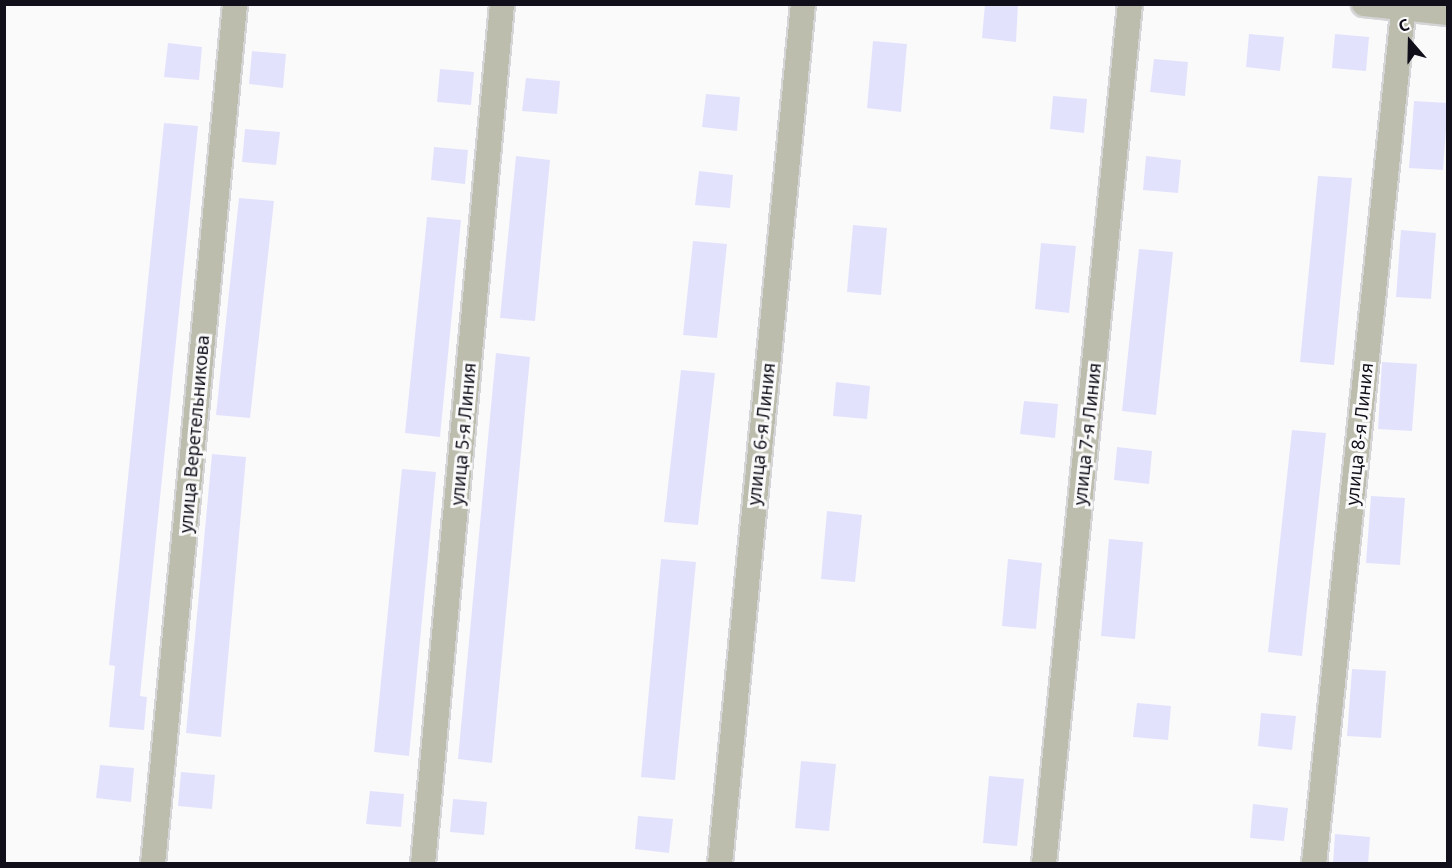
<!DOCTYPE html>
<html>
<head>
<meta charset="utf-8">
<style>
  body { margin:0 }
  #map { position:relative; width:1452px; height:868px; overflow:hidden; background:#fafafa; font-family:"Noto Sans",sans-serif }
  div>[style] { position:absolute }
  .building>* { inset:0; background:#e3e2fd }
  .roads { filter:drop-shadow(2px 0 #d5d4d6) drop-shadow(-2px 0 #d5d4d6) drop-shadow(0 2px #d5d4d6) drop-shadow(0 -2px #d5d4d6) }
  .minor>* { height:24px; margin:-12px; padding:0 12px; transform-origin:12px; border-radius:12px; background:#bdbdae }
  span { translate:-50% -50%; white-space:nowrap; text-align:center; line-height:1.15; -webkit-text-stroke:6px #fafafa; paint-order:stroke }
  .street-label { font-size:18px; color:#100f1a }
  .frame { position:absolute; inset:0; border:6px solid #100f1a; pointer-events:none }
  .north { position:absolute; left:1380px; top:12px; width:60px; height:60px; -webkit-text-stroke:4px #fafafa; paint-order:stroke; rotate:340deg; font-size:16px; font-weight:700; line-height:24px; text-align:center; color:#100f1a }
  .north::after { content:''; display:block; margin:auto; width:21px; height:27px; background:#100f1a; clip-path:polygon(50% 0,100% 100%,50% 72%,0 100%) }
</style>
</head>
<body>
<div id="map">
  <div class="building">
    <i style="clip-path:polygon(985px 4px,1018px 4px,1016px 42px,982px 38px)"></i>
    <i style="clip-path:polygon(1249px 34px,1284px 37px,1280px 71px,1246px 67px)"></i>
    <i style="clip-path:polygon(1335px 34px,1369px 37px,1366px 71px,1332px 68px)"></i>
    <i style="clip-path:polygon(873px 41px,907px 44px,901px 112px,867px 108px)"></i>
    <i style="clip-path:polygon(168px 43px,202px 47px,199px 80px,164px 77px)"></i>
    <i style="clip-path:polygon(252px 51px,286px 54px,283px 88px,249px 84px)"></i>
    <i style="clip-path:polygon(1154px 59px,1188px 62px,1185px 96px,1150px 92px)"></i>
    <i style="clip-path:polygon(440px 69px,474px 72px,471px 105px,437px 102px)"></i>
    <i style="clip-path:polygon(526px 78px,560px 81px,557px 114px,522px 111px)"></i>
    <i style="clip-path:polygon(706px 94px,740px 97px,737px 131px,702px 127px)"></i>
    <i style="clip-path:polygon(1053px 96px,1087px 99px,1084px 133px,1050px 129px)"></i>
    <i style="clip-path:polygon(1414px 101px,1448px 103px,1443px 170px,1409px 168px)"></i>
    <i style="clip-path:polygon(164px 123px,198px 126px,146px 635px,140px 696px,147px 697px,144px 730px,109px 727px,115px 666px,109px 665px)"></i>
    <i style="clip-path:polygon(245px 129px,280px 132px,276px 165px,242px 162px)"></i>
    <i style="clip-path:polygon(434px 147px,468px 150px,465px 184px,431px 180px)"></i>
    <i style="clip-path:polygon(516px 156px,550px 160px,535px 321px,500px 318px)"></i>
    <i style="clip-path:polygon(1146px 156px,1181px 160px,1178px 193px,1143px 190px)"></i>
    <i style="clip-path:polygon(699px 171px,733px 175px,730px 208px,695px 205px)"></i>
    <i style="clip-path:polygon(1318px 176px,1352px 178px,1334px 365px,1300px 362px)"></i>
    <i style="clip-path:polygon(239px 198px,274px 201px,250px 418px,216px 415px)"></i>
    <i style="clip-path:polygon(427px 217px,461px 220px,440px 437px,405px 433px)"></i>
    <i style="clip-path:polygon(853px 225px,887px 228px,881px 295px,847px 292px)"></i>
    <i style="clip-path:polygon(1401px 230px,1436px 233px,1431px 299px,1396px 297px)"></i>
    <i style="clip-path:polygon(693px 241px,727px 244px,717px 338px,683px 335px)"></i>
    <i style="clip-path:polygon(1041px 243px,1076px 246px,1069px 313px,1035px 309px)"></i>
    <i style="clip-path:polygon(1139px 249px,1173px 252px,1156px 415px,1122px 411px)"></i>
    <i style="clip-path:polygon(496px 353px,530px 357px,492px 763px,458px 759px)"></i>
    <i style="clip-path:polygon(1382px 362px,1417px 364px,1412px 431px,1378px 429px)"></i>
    <i style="clip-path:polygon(681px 370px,715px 373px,698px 525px,664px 522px)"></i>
    <i style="clip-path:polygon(836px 382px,870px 386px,867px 419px,833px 416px)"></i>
    <i style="clip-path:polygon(1024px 401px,1058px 404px,1055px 438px,1020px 434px)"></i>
    <i style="clip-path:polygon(1292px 430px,1326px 433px,1302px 656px,1268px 652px)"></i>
    <i style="clip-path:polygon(1117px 447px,1152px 451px,1149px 484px,1114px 480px)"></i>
    <i style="clip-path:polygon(212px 454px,246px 457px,221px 737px,186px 733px)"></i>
    <i style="clip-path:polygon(402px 469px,436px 472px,409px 756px,374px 752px)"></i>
    <i style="clip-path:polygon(1371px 496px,1405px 498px,1400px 565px,1366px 563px)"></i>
    <i style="clip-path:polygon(827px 511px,862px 515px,855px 582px,821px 579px)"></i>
    <i style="clip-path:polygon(1109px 539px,1143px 542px,1135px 639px,1101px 636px)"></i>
    <i style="clip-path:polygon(661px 559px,696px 562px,675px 780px,641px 777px)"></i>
    <i style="clip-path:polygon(1008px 559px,1042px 563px,1036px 629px,1002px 626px)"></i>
    <i style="clip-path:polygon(1352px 669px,1386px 671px,1381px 738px,1347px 736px)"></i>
    <i style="clip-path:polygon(1137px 703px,1171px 706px,1168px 740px,1133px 737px)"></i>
    <i style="clip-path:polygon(1261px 713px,1296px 716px,1292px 750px,1258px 746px)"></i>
    <i style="clip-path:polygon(801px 761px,836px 764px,829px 831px,795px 828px)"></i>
    <i style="clip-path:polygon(100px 765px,134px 768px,131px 802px,96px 798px)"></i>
    <i style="clip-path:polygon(181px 772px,215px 775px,212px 809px,178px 806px)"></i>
    <i style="clip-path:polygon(989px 776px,1024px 779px,1017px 846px,983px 843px)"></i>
    <i style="clip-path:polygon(370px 791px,404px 794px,401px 827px,366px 824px)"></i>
    <i style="clip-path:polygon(453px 799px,487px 802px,484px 835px,450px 832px)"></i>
    <i style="clip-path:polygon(1253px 804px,1288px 808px,1284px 841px,1250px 838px)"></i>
    <i style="clip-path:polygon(638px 816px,673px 819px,669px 853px,635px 849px)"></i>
    <i style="clip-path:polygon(1335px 834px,1370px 837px,1368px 864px,1333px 864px)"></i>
  </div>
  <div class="roads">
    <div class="minor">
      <i style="left:1364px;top:4px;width:84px;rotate:6.1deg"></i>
      <i style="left:153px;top:864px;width:864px;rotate:-84.55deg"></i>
      <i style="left:423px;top:864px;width:864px;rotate:-84.75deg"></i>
      <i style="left:720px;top:864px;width:864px;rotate:-84.49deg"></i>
      <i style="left:1044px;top:864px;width:864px;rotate:-84.29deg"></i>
      <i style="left:1314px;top:864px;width:865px;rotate:-84.03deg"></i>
    </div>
  </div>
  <div class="street-label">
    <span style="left:194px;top:434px;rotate:-85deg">улица Веретельникова</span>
    <span style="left:463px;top:434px;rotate:-85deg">улица 5-я Линия</span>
    <span style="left:761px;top:434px;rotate:-84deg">улица 6-я Линия</span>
    <span style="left:1087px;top:434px;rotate:-84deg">улица 7-я Линия</span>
    <span style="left:1359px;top:434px;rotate:-84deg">улица 8-я Линия</span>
  </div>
  <div class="frame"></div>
  <div class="north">С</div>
</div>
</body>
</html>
